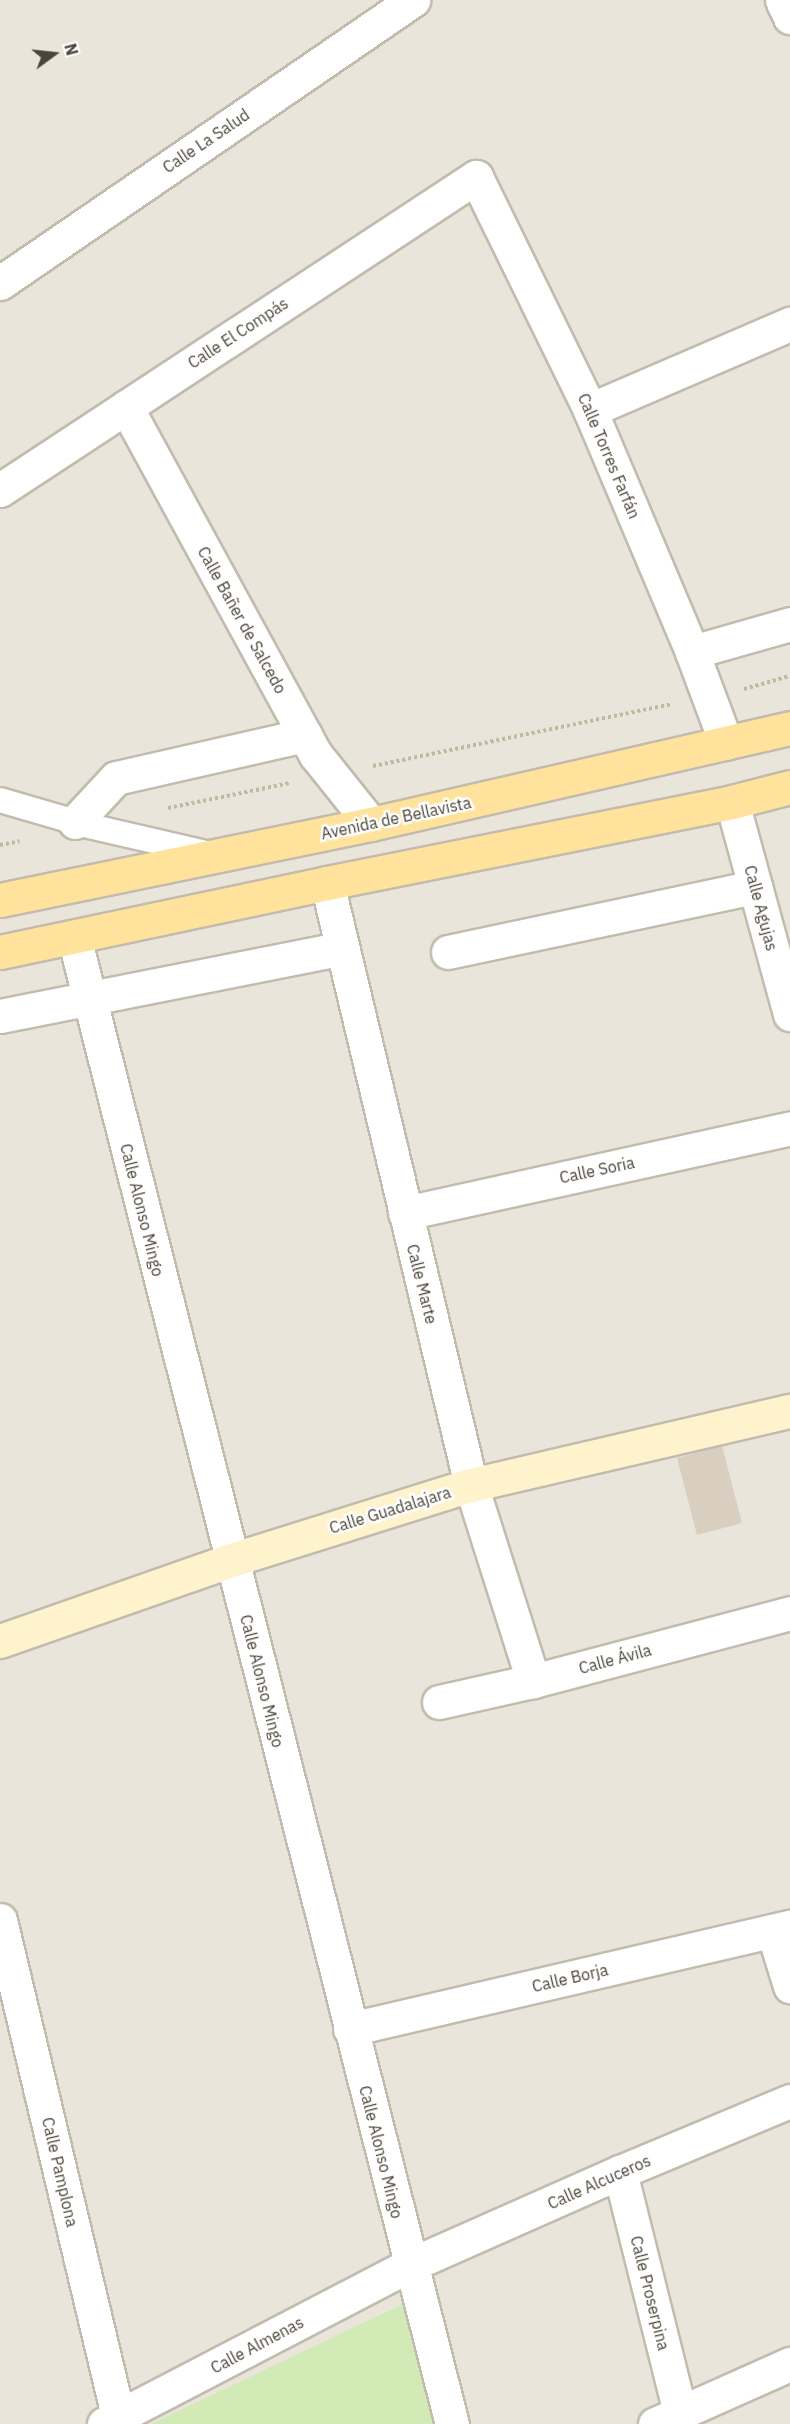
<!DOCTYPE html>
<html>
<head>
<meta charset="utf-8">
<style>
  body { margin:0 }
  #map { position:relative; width:790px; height:2424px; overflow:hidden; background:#f6f3ec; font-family:"IBM Plex Sans",sans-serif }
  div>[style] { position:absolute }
  .residential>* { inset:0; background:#eae5da }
  .green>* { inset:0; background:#d2eab5 }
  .building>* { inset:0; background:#d8cfc1 }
  .path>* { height:4px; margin-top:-2px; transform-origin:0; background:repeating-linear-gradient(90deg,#c4b79f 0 3px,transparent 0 6px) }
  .roads { filter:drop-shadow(2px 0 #c2bbae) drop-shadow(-2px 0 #c2bbae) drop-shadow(0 2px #c2bbae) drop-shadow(0 -2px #c2bbae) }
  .lane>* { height:24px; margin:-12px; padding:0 12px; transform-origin:12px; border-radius:12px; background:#fff }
  .street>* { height:33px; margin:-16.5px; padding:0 16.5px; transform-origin:16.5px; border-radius:16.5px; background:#fff }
  .secondary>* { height:33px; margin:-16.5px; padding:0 16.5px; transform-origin:16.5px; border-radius:16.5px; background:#fff3cd }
  .primary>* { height:33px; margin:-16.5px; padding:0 16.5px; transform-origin:16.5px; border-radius:16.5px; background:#ffe39c }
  span { translate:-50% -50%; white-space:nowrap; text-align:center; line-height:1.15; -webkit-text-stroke:5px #fff; paint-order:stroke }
  .street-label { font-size:16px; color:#4b4439 }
  .north { position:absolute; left:24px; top:24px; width:60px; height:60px; -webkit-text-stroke:4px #fff; paint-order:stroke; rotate:75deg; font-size:16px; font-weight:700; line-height:24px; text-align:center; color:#4b4439 }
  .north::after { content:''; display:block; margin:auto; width:21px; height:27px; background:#4b4439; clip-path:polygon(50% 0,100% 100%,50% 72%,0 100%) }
</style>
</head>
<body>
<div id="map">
  <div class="residential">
    <i style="clip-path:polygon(0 0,790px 0,790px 2424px,0 2424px)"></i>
  </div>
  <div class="green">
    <i style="clip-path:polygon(403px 2304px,441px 2424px,151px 2424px)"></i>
  </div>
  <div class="building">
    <i style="clip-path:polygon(722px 1446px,742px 1523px,697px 1535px,677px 1458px)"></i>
  </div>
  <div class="path">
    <i style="left:744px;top:689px;width:48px;rotate:-15.8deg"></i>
    <i style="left:373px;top:766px;width:305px;rotate:-11.7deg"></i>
    <i style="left:168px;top:808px;width:125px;rotate:-11.6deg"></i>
    <i style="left:0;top:845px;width:20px;rotate:-11deg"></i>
  </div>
  <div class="roads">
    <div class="lane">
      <i style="left:0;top:800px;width:93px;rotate:16.3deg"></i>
      <i style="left:89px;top:826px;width:124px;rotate:13deg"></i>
    </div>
    <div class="street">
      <i style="left:782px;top:0;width:19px;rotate:65deg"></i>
      <i style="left:0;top:283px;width:501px;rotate:-34.42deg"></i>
      <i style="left:126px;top:407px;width:396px;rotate:61.4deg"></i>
      <i style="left:316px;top:755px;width:88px;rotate:51.4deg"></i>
      <i style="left:590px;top:410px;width:218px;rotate:-23.3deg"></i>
      <i style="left:0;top:490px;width:570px;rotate:-33.33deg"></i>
      <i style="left:476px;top:177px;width:259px;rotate:63.9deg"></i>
      <i style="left:590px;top:410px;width:263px;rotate:67.1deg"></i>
      <i style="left:692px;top:652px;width:97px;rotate:69.5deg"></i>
      <i style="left:692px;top:652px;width:102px;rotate:-15.9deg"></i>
      <i style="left:732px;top:802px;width:220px;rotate:74.7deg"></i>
      <i style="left:75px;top:822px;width:60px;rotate:-47deg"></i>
      <i style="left:116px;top:778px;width:194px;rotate:-12.8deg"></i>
      <i style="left:327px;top:883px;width:619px;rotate:76.55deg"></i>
      <i style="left:471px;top:1485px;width:206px;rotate:72.4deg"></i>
      <i style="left:74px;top:937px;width:1534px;rotate:75.74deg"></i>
      <i style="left:448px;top:952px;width:314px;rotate:-12deg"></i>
      <i style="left:0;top:1016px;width:349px;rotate:-11.2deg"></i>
      <i style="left:405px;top:1213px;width:394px;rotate:-12.4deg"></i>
      <i style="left:439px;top:1702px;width:96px;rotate:-12.6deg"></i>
      <i style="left:533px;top:1681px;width:266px;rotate:-14.8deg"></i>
      <i style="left:0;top:1920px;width:518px;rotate:76.61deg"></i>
      <i style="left:773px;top:1931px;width:58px;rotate:72.8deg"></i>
      <i style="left:350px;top:2029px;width:452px;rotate:-13.1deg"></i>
      <i style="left:620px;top:2172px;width:248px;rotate:76deg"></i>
      <i style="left:104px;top:2424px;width:345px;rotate:-27.5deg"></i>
      <i style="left:410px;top:2265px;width:230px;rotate:-23.9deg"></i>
      <i style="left:620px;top:2172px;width:184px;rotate:-22.7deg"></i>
      <i style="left:655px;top:2424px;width:148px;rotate:-24deg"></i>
    </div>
    <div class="secondary">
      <i style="left:0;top:1641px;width:245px;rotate:-19.3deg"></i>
      <i style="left:231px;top:1560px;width:251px;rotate:-17.4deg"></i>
      <i style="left:471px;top:1485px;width:327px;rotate:-13.1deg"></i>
    </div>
    <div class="primary">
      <i style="left:0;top:900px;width:379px;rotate:-11.6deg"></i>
      <i style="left:371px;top:824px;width:430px;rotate:-12.9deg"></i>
      <i style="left:0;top:952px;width:334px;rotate:-11.9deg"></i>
      <i style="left:327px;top:883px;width:413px;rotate:-11.3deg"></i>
      <i style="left:732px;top:802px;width:60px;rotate:-14.5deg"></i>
    </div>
  </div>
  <div class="street-label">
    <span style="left:206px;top:141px;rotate:-34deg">Calle La Salud</span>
    <span style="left:238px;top:333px;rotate:-33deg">Calle El Compás</span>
    <span style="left:609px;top:456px;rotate:67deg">Calle Torres Farfán</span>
    <span style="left:242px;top:620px;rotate:61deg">Calle Bañer de Salcedo</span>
    <span style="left:396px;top:818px;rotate:-12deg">Avenida de Bellavista</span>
    <span style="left:761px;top:908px;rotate:75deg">Calle Agujas</span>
    <span style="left:597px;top:1170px;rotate:-12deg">Calle Soria</span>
    <span style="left:142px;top:1210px;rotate:76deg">Calle Alonso Mingo</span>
    <span style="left:422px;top:1284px;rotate:76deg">Calle Marte</span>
    <span style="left:390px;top:1510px;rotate:-17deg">Calle Guadalajara</span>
    <span style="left:615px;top:1659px;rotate:-15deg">Calle Ávila</span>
    <span style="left:262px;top:1681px;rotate:76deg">Calle Alonso Mingo</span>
    <span style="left:570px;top:1978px;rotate:-13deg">Calle Borja</span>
    <span style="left:381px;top:2152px;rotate:76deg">Calle Alonso Mingo</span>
    <span style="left:60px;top:2172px;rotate:77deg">Calle Pamplona</span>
    <span style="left:599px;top:2182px;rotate:-24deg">Calle Alcuceros</span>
    <span style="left:650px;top:2293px;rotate:76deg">Calle Proserpina</span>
    <span style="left:257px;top:2345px;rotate:-28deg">Calle Almenas</span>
  </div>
  <div class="north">N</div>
</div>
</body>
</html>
